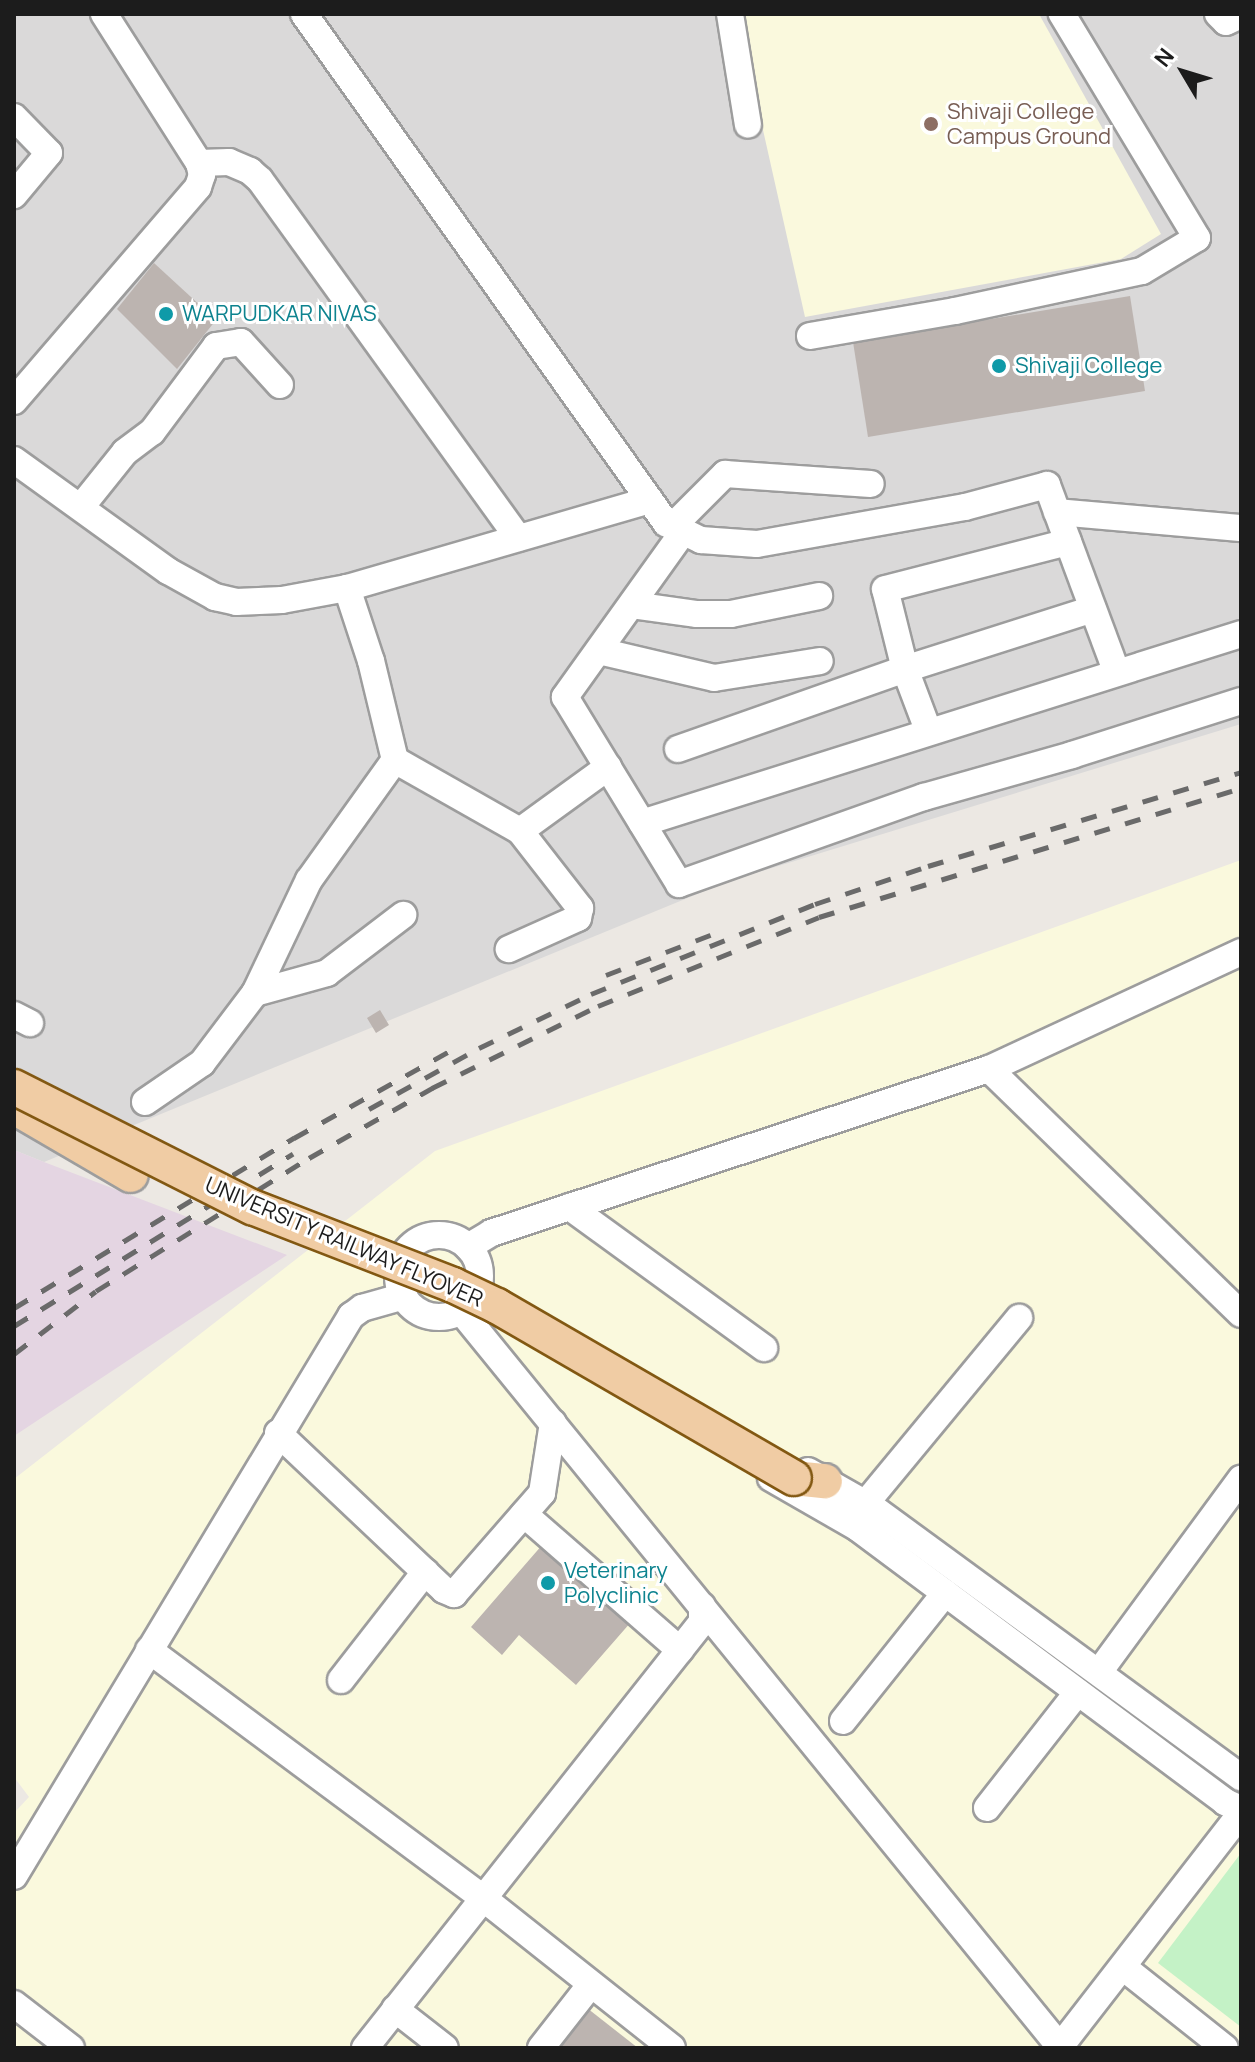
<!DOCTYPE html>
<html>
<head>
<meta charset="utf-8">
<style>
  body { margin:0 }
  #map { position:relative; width:1255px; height:2062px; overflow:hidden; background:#ece8e3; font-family:Manrope,sans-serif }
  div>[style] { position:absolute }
  .residential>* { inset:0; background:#dad9d9 }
  .industrial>* { inset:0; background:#e4d5e2 }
  .education>* { inset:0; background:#faf9dd }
  .park>* { inset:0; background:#c4f2c6 }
  .building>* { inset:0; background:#bcb4b0 }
  .roads { filter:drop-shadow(2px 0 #9d9d9d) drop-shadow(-2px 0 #9d9d9d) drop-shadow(0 2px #9d9d9d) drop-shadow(0 -2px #9d9d9d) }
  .minor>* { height:26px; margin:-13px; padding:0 13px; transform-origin:13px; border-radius:13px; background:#fff }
  .minor>.ring { margin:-13px; padding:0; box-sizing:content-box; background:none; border:26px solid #fff; border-radius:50% }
  .major>* { height:34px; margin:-17px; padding:0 17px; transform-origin:17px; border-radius:17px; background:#f0cca4 }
  .rail>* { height:5px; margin-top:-2.5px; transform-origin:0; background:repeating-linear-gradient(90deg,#6a6a6a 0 16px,transparent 0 32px) }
  .bridges { filter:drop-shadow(2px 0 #825812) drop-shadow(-2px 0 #825812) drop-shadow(0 2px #825812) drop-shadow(0 -2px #825812) }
  .major-bridge>* { height:34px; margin:-17px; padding:0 17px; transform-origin:17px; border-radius:17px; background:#f0cca4 }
  .dots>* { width:22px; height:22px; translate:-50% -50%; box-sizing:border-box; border:4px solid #fff; border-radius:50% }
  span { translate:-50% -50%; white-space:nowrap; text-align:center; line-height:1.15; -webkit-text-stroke:6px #fff; paint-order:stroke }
  .education-label { font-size:22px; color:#785e54 }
  .left { translate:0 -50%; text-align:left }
  .culture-label { font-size:22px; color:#0d838f }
  .street-label { font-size:22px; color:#1c1c1c }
  .frame { position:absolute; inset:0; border:16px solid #1c1c1c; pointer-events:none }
  .north { position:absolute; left:1143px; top:32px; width:80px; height:80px; -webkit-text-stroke:6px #fff; paint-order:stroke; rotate:308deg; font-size:22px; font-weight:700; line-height:32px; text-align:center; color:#1c1c1c }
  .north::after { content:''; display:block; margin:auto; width:28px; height:36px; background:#1c1c1c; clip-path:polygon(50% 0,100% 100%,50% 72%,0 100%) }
</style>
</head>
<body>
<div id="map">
  <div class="residential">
    <i style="clip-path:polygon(14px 14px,1241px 14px,1241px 724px,729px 881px,44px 1162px,14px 1150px)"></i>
  </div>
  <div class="industrial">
    <i style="clip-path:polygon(14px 1150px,44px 1162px,287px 1255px,14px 1436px)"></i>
  </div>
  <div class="education">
    <i style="clip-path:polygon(737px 14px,1039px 14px,1161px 234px,1121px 259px,805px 317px)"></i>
    <i style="clip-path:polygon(1241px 860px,1241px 2048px,14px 2048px,14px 1813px,29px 1797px,14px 1777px,14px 1479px,435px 1151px)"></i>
  </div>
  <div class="park">
    <i style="clip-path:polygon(1241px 1853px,1241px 2027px,1158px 1963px)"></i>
  </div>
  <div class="building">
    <i style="clip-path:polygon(154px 263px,216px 320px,177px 369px,117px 309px)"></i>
    <i style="clip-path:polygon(1130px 296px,1145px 391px,868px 437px,853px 342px)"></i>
    <i style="clip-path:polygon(380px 1010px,389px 1025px,376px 1033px,367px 1018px)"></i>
    <i style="clip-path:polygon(543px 1544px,631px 1622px,576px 1685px,519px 1635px,502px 1655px,471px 1627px)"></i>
    <i style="clip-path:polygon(587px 2008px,638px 2048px,556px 2048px)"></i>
  </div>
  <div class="roads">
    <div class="minor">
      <i style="left:304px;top:14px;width:625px;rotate:54.58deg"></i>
      <i style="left:666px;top:523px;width:39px;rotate:26deg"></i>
      <i style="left:701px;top:540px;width:56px;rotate:4.1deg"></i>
      <i style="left:757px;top:544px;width:211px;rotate:-10.1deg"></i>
      <i style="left:965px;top:507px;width:85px;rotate:-15deg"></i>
      <i style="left:1047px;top:485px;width:198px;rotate:69.6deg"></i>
      <i style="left:730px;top:14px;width:112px;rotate:80.8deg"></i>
      <i style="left:1218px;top:14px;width:11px;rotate:45deg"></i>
      <i style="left:1226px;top:22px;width:17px;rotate:-25deg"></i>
      <i style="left:14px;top:117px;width:50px;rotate:45.8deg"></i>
      <i style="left:49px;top:153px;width:55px;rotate:129.8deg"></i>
      <i style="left:199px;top:163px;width:30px;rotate:-2deg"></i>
      <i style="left:229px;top:162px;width:23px;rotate:23deg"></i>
      <i style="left:250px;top:171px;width:13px;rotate:42deg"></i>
      <i style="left:260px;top:180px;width:441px;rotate:54.2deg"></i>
      <i style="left:810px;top:336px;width:147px;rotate:-9.8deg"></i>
      <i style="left:955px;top:311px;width:191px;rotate:-12.1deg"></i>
      <i style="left:1142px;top:271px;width:64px;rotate:-31deg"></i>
      <i style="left:1197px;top:238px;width:262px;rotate:-121.1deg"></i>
      <i style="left:14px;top:401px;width:282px;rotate:-49.3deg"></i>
      <i style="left:198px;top:187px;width:13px;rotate:-72deg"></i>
      <i style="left:202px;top:175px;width:12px;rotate:-104deg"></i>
      <i style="left:199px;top:163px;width:177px;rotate:-122.5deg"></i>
      <i style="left:14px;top:460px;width:190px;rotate:35.8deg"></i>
      <i style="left:168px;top:571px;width:54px;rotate:29deg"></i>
      <i style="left:215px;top:597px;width:22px;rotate:13deg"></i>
      <i style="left:236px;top:602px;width:46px;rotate:-2.5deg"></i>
      <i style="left:282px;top:600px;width:66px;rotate:-10.5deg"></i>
      <i style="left:347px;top:588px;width:315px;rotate:-16.2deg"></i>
      <i style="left:81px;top:507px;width:70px;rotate:-51.3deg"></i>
      <i style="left:125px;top:452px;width:34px;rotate:-37deg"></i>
      <i style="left:152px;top:432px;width:107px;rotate:-53.3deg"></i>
      <i style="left:216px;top:346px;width:25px;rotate:-9deg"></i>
      <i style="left:241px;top:342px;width:58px;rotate:47.8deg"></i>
      <i style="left:1057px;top:512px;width:185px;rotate:5deg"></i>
      <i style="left:673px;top:526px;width:74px;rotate:-45deg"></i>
      <i style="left:725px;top:474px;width:146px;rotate:3.9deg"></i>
      <i style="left:683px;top:532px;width:203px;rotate:125.6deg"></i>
      <i style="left:565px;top:697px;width:219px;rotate:58.6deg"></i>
      <i style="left:679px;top:884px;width:260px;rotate:-19.6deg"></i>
      <i style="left:924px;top:797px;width:154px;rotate:-15.8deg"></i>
      <i style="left:1072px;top:755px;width:177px;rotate:-17.7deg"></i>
      <i style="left:632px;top:605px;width:66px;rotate:7.9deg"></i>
      <i style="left:697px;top:614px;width:34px"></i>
      <i style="left:731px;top:614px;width:90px;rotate:-11.6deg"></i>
      <i style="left:599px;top:651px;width:118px;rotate:13.2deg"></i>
      <i style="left:714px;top:678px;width:107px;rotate:-9.1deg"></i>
      <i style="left:928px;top:730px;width:65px;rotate:-110.7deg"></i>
      <i style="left:905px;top:669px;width:82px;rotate:-104deg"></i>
      <i style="left:885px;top:589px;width:189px;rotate:-14.4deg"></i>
      <i style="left:678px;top:749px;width:241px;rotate:-19.4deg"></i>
      <i style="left:905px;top:669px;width:197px;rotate:-17.7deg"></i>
      <i style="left:395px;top:760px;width:144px;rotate:29.6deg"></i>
      <i style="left:520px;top:831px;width:98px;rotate:52.1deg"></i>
      <i style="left:580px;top:908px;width:10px;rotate:101deg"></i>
      <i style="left:578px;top:918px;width:76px;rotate:155.8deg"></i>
      <i style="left:642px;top:823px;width:628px;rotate:-17.51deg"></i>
      <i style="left:520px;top:831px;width:109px;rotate:-36deg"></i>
      <i style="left:255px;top:993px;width:75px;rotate:-15.5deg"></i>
      <i style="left:327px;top:973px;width:96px;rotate:-37.3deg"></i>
      <i style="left:14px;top:1015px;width:18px;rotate:27deg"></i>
      <i style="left:989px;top:1069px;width:351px;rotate:44.2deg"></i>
      <i style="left:145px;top:1102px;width:69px;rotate:-34.4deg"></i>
      <i style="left:202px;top:1063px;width:88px;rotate:-52.9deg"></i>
      <i style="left:255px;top:993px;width:125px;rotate:-64.5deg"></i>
      <i style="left:309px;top:880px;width:148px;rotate:-54.4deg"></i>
      <i style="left:395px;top:760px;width:102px;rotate:-103.6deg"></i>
      <i style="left:371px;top:661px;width:77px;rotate:-108.2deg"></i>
      <i style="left:570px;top:1207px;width:240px;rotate:36deg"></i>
      <i class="ring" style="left:398px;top:1235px;width:56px;height:56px"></i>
      <i style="left:468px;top:1247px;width:27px;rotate:-31deg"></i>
      <i style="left:491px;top:1233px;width:524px;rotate:-18.23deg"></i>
      <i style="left:989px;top:1069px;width:278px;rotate:-24.9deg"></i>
      <i style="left:461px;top:1311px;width:950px;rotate:50.85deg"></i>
      <i style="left:278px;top:1433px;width:228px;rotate:43.4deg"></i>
      <i style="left:444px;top:1590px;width:11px;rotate:22deg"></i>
      <i style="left:454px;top:1594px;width:134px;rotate:-48.9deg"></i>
      <i style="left:542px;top:1493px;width:71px;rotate:-81.1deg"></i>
      <i style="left:808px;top:1471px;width:75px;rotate:29.6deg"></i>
      <i style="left:873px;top:1508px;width:456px;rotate:36.2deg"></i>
      <i style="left:771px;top:1478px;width:100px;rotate:29.9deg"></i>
      <i style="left:858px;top:1528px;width:458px;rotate:36.7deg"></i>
      <i style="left:1225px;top:1802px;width:17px;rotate:24deg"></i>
      <i style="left:524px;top:1514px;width:207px;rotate:41.1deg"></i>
      <i style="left:856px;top:1515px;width:256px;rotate:-50.4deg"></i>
      <i style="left:149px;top:1650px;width:416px;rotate:36.6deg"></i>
      <i style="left:483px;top:1898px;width:241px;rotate:38.4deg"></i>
      <i style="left:1099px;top:1672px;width:240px;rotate:-53.7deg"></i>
      <i style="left:341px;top:1680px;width:137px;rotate:-52.1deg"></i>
      <i style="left:843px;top:1721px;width:164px;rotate:-51.4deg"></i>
      <i style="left:987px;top:1808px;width:147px;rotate:-51.9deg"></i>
      <i style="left:14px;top:1876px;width:654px;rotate:-58.96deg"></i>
      <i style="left:351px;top:1316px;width:14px;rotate:-36deg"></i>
      <i style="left:362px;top:1308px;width:44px;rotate:-15.9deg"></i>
      <i style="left:1123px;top:1967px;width:130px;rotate:38.5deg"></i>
      <i style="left:14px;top:2004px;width:72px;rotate:37.7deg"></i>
      <i style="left:395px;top:2009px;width:63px;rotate:38deg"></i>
      <i style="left:365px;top:2048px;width:543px;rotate:-51.65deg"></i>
      <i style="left:702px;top:1622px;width:16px;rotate:-90deg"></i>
      <i style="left:541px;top:2048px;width:81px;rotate:-52deg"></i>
      <i style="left:1059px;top:2048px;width:297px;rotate:-52.2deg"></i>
    </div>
    <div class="major">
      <i style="left:14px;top:1107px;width:135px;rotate:30.2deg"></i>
      <i style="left:794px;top:1478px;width:31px;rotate:6deg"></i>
    </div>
  </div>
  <div class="rail">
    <i style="left:606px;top:975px;width:120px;rotate:-21deg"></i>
    <i style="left:369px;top:1109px;width:126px;rotate:-29deg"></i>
    <i style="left:479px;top:1048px;width:124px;rotate:-25.7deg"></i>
    <i style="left:591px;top:994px;width:241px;rotate:-21.9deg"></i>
    <i style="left:815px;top:904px;width:119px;rotate:-18.6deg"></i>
    <i style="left:928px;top:866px;width:327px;rotate:-16.7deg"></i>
    <i style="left:14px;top:1308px;width:328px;rotate:-31.3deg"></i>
    <i style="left:294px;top:1138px;width:176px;rotate:-29.2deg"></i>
    <i style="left:14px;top:1326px;width:328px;rotate:-31.7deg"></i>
    <i style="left:14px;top:1354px;width:103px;rotate:-37.5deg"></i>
    <i style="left:96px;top:1291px;width:251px;rotate:-32deg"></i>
    <i style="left:309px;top:1158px;width:142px;rotate:-29.6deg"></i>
    <i style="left:432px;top:1088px;width:185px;rotate:-26.3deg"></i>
    <i style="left:598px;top:1006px;width:238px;rotate:-21.9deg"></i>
    <i style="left:819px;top:917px;width:441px;rotate:-17deg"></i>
  </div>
  <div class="bridges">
    <div class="major-bridge">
      <i style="left:14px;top:1087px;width:267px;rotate:26.8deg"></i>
      <i style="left:252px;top:1207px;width:216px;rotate:21.2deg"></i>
      <i style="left:453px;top:1285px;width:49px;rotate:25.5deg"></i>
      <i style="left:497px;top:1306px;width:343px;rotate:30.1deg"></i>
    </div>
  </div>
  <div class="dots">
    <i style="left:931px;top:124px;background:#8d6e63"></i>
    <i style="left:166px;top:314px;background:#0f9aa8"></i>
    <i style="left:999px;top:366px;background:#0f9aa8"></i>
    <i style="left:548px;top:1583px;background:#0f9aa8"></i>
  </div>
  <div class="education-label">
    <span class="left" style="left:947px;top:124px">Shivaji College<br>Campus Ground</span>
  </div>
  <div class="culture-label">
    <span class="left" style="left:182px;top:314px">WARPUDKAR NIVAS</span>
    <span class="left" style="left:1015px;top:366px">Shivaji College</span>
    <span class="left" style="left:564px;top:1583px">Veterinary<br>Polyclinic</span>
  </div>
  <div class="street-label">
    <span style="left:344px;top:1242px;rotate:23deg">UNIVERSITY RAILWAY FLYOVER</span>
  </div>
  <div class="frame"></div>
  <div class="north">N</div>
</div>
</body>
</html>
